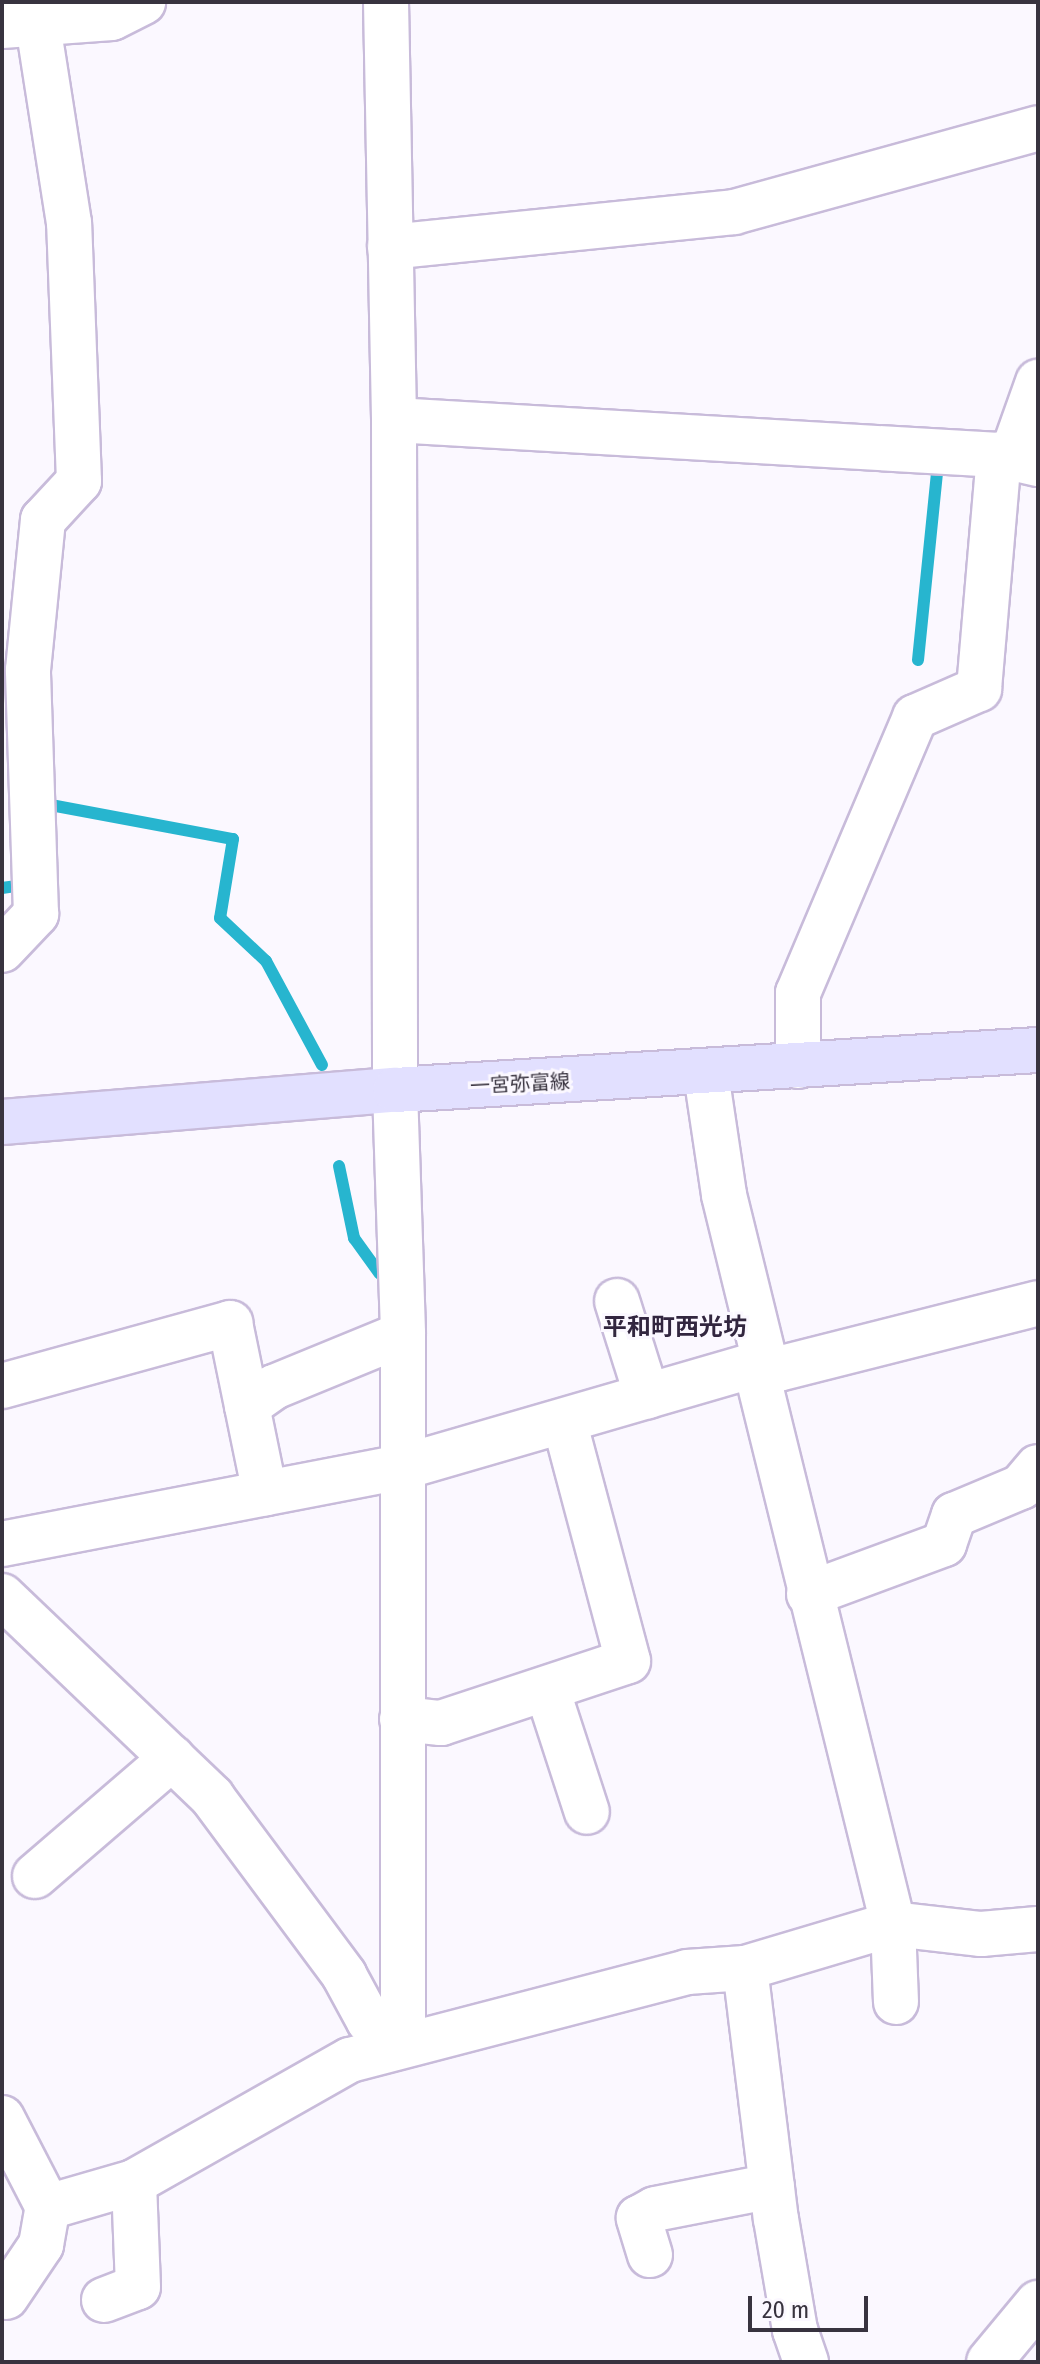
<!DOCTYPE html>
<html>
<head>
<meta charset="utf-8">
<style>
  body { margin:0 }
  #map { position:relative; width:1040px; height:2364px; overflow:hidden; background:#fbf8ff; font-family:"Fira Sans Condensed","Noto Sans JP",sans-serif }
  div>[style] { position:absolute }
  .stream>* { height:12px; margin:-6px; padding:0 6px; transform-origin:6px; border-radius:6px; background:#27b5cf }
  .roads { filter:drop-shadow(2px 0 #c8bbda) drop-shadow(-2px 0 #c8bbda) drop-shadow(0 2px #c8bbda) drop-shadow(0 -2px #c8bbda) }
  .minor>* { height:44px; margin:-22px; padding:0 22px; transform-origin:22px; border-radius:22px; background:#fff }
  .major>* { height:44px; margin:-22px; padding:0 22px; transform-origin:22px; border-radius:22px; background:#e2e0ff }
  span { translate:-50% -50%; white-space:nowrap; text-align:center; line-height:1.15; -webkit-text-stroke:6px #fbf8ff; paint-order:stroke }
  .street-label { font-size:20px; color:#38333f }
  .quarter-label { font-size:24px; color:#32263f; font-weight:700 }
  .frame { position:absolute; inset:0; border:4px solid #38333f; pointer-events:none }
  .scale { position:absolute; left:748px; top:2296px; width:120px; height:36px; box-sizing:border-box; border:4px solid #38333f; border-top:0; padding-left:10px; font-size:24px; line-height:28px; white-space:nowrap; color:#38333f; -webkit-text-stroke:6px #fbf8ff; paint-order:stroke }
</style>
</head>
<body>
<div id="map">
  <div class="stream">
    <i style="left:918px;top:660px;width:188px;rotate:-84.2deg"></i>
    <i style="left:56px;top:806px;width:180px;rotate:10.6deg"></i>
    <i style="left:233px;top:839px;width:80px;rotate:99.3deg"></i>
    <i style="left:220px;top:918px;width:63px;rotate:43.1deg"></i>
    <i style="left:266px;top:961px;width:118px;rotate:61.7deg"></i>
    <i style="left:2px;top:888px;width:15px;rotate:-8deg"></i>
    <i style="left:339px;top:1166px;width:74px;rotate:78.2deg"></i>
    <i style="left:354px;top:1238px;width:44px;rotate:54.2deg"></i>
  </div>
  <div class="roads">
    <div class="minor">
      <i style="left:386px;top:2px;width:418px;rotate:88.9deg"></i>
      <i style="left:394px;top:420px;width:670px;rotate:89.91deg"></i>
      <i style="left:395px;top:1090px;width:244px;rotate:88.1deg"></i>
      <i style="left:403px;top:1334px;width:711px;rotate:90deg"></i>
      <i style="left:2px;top:26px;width:110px;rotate:-4.2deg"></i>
      <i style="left:112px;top:18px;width:35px;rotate:-27deg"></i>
      <i style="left:390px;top:247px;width:346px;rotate:-5.8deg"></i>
      <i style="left:734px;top:212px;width:315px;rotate:-15.4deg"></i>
      <i style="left:394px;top:420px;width:606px;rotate:3.31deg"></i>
      <i style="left:999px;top:455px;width:40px;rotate:13deg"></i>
      <i style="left:1011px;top:458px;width:81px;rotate:-70.4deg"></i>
      <i style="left:2px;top:950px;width:50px;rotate:-46.6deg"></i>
      <i style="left:36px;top:914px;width:244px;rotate:-91.9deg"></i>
      <i style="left:28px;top:670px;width:151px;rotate:-84.3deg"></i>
      <i style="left:43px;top:520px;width:53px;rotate:-47.3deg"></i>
      <i style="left:79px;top:481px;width:258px;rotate:-92.2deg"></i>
      <i style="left:69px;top:223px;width:201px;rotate:-98.9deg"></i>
      <i style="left:798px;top:1066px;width:73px;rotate:-90deg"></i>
      <i style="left:798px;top:993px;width:300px;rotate:-67deg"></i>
      <i style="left:915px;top:717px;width:70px;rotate:-23.6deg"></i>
      <i style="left:979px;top:689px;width:235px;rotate:-85.1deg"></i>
      <i style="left:706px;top:1074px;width:122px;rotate:81.5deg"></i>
      <i style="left:724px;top:1195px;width:172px;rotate:76.2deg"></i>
      <i style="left:617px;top:1301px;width:100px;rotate:72.5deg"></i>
      <i style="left:755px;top:1365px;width:576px;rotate:76.13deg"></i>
      <i style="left:893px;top:1924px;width:78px;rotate:87.8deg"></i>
      <i style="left:2px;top:1386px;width:237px;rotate:-15.4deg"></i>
      <i style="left:230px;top:1323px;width:174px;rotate:78.4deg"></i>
      <i style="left:247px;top:1406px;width:33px;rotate:-35deg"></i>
      <i style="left:274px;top:1387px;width:139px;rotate:-22.3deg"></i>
      <i style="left:2px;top:1544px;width:408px;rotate:-10.9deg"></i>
      <i style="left:403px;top:1467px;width:377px;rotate:-16.2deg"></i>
      <i style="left:765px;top:1362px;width:15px;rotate:28deg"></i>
      <i style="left:778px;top:1369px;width:268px;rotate:-14.2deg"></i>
      <i style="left:809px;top:1594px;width:144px;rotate:-20.3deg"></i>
      <i style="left:944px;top:1544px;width:31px;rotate:-71deg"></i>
      <i style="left:954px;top:1515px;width:73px;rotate:-22.7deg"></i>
      <i style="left:1021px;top:1487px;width:26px;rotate:-50deg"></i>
      <i style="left:2px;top:1596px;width:291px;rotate:43.7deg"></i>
      <i style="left:212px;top:1797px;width:222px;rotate:53.4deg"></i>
      <i style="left:344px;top:1975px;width:52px;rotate:61.5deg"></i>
      <i style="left:369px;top:2021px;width:42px;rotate:35.2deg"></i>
      <i style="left:547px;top:1689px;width:129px;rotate:72deg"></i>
      <i style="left:402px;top:1719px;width:39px;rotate:6deg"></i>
      <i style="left:441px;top:1723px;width:197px;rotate:-18.3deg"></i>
      <i style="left:628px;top:1661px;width:248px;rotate:-104.9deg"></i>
      <i style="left:35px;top:1876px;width:181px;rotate:-40.7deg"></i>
      <i style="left:745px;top:1968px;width:253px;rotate:83deg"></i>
      <i style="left:776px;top:2219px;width:113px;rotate:80.3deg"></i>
      <i style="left:795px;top:2330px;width:34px;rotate:71deg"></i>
      <i style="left:2px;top:2118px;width:100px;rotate:62.7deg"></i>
      <i style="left:48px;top:2207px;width:90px;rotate:-16.2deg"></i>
      <i style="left:134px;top:2182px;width:248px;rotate:-29.5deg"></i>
      <i style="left:350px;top:2060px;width:348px;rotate:-14.6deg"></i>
      <i style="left:687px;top:1972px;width:58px;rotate:-3.9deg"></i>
      <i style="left:745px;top:1968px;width:154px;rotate:-16.6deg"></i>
      <i style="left:893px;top:1924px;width:89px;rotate:6.5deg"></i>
      <i style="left:981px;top:1934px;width:57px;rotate:-5deg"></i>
      <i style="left:650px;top:2255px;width:39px;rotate:-107deg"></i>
      <i style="left:639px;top:2218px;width:18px;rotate:-29deg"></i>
      <i style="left:655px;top:2209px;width:119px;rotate:-11.1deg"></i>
      <i style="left:6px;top:2297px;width:63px;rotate:-56.1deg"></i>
      <i style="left:41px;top:2245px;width:39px;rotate:-80deg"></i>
      <i style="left:104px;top:2300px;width:36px;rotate:-21deg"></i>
      <i style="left:138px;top:2287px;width:105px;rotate:-92.2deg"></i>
      <i style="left:989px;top:2362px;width:77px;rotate:-50.3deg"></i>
    </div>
    <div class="major">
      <i style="left:2px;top:1122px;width:394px;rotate:-4.7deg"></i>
      <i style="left:395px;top:1090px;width:644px;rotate:-3.56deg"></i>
    </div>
  </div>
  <div class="street-label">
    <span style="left:520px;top:1084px;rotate:-3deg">一宮弥富線</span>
  </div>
  <div class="quarter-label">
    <span style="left:675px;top:1328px">平和町西光坊</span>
  </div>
  <div class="frame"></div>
  <div class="scale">20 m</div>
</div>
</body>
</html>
